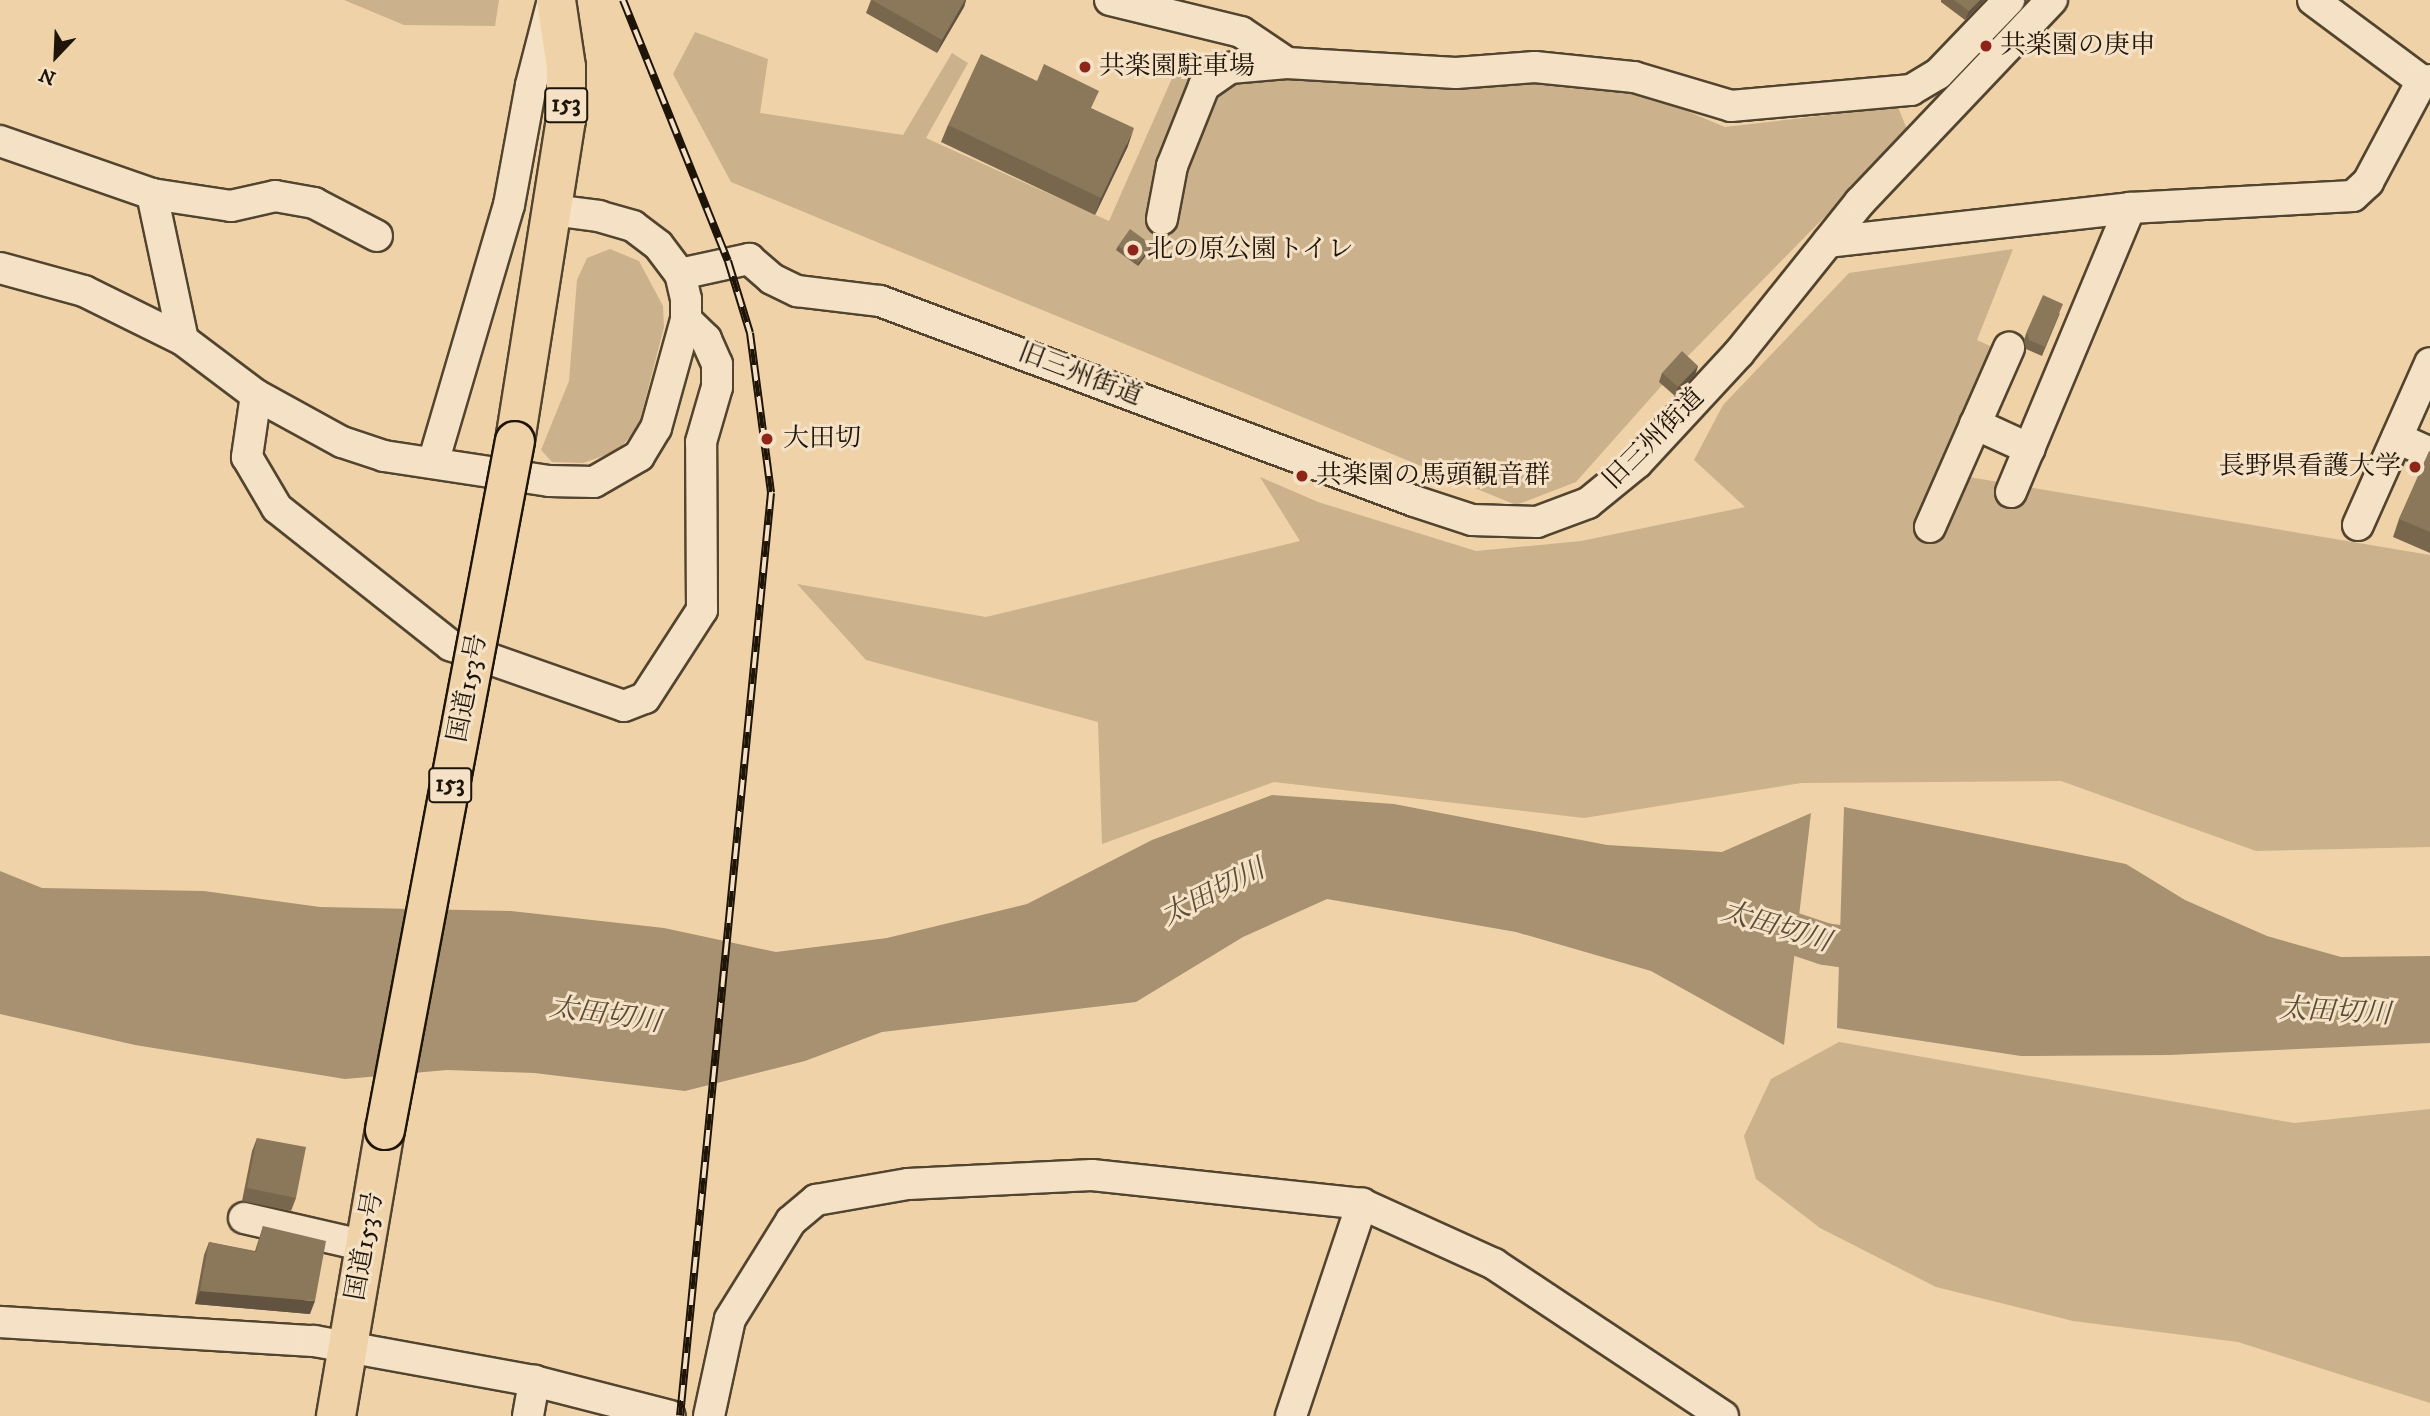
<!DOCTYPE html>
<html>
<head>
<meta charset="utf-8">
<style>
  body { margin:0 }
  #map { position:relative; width:2430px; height:1416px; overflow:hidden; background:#efd2a7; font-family:"IM FELL DW Pica","Noto Serif JP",serif }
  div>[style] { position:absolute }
  .green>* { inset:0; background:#cbb28c }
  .water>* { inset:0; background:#a89171 }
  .river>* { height:42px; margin:-21px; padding:0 21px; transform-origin:21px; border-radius:21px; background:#a89171 }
  .roads { filter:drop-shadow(2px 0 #52442f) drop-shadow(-2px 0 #52442f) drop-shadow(0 2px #52442f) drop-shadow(0 -2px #52442f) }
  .minor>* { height:30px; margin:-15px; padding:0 15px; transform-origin:15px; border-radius:15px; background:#f5e2c6 }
  .highway>* { height:38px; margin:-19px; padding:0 19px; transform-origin:19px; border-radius:19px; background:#efd2a7 }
  .rail>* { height:8px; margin-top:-4px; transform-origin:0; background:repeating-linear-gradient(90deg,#f5e2c6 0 16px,#1e1407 0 32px); box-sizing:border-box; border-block:2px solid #1e1407 }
  .bridges { filter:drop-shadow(2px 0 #1e1407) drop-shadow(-2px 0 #1e1407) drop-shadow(0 2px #1e1407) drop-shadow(0 -2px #1e1407) }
  .highway-bridge>* { height:38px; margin:-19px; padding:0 19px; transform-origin:19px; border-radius:19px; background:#efd2a7 }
  .wall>* { inset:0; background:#78664d }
  .shaded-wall>* { inset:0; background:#61533f }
  .building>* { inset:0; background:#8b775a }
  .dots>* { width:19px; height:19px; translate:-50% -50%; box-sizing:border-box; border:4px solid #f5e2c6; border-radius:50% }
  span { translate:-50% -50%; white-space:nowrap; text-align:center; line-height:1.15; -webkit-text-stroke:6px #f5e2c6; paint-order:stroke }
  .shield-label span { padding:2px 5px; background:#f5e2c6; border:2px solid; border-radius:5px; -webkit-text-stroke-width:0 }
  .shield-label { font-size:24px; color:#1e1407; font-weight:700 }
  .poi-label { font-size:26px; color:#1e1407 }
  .left { translate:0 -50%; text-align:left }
  .right { translate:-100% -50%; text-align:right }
  .street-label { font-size:26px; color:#1e1407 }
  .water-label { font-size:28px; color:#5c4c37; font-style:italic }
  .north { position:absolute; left:21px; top:21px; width:70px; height:70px; -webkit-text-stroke:5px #f5e2c6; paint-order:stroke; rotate:203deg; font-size:19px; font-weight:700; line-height:28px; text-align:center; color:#1e1407 }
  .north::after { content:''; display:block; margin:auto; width:24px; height:32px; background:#1e1407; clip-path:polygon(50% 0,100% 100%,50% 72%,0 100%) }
</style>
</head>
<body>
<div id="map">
  <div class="green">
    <i style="clip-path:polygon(344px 0,499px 0,495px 26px,404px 25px)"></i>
    <i style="clip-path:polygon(695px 32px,768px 59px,760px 113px,903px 135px,952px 53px,968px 63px,926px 138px,1109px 221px,1181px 58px,1222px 73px,1587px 86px,1644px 93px,1725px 127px,1898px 107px,1908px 132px,1688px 356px,1576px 482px,1516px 505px,731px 182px,673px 74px)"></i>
    <i style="clip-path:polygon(610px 249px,639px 261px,663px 306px,664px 327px,638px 428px,617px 451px,583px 463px,552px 462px,541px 450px,569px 381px,577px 280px,587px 258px)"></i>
    <i style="clip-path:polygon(2013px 249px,1977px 340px,2003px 352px,1951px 474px,2430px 555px,2430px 847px,2256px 851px,2061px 781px,1801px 783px,1584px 818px,1274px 782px,1102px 844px,1098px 722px,866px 660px,797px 584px,986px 617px,1300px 541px,1260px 477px,1318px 502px,1476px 551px,1581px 541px,1745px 507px,1694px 460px,1723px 405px,1849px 273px)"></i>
    <i style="clip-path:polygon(1839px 1042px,2294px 1123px,2430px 1109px,2430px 1403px,2238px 1342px,2073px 1321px,1936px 1287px,1820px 1228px,1756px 1179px,1744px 1136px,1771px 1079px)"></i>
  </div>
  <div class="water">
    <i style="clip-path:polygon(1272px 795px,1394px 804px,1607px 845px,1722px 852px,1811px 813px,1784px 1045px,1651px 971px,1516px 932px,1327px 899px,1243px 937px,1136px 1002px,882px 1032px,805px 1061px,685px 1091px,534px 1073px,447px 1070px,345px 1079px,135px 1045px,0 1014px,0 871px,42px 888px,204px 891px,320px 907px,511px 911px,664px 928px,776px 952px,887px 938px,1027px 904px,1152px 840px)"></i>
    <i style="clip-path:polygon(1844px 807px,2126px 864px,2185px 900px,2267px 936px,2341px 957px,2430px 956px,2430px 1043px,2169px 1055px,2021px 1056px,1837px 1028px)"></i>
  </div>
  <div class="river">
    <i style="left:1744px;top:917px;width:85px;rotate:18.4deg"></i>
    <i style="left:1825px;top:944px;width:71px;rotate:8.1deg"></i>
  </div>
  <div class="roads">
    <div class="minor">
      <i style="left:1110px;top:0;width:135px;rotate:13.7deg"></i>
      <i style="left:1241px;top:32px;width:55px;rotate:34deg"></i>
      <i style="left:1287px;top:63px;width:169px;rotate:3.4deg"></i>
      <i style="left:1456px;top:73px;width:79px;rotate:-4.3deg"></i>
      <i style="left:1535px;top:67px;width:100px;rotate:5.8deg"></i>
      <i style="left:1634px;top:77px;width:101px;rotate:16.6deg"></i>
      <i style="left:1731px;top:106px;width:181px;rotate:-5.1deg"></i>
      <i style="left:1911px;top:90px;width:31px;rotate:-31deg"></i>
      <i style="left:1938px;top:74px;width:103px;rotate:-46.2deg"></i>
      <i style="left:2313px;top:0;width:136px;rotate:36.6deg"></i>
      <i style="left:2422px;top:81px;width:8px;rotate:-7deg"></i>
      <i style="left:0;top:141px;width:161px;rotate:19.2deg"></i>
      <i style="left:152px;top:194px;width:149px;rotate:78deg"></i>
      <i style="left:152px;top:194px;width:80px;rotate:8.6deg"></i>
      <i style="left:231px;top:206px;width:45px;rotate:-12.8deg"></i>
      <i style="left:275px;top:196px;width:40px;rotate:10deg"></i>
      <i style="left:314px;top:203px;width:71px;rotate:27.6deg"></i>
      <i style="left:1162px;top:219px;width:54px;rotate:-79.3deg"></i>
      <i style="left:1172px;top:166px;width:86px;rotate:-68.2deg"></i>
      <i style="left:1204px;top:86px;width:32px;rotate:-35deg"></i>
      <i style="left:1230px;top:68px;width:57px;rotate:-5deg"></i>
      <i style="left:1828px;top:242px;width:304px;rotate:-6.4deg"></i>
      <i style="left:2130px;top:208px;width:223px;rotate:-3.1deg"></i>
      <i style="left:2353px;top:196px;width:21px;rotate:-43deg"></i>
      <i style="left:2368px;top:182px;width:115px;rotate:-61.9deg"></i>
      <i style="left:0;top:268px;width:87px;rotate:15.3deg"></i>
      <i style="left:84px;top:291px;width:110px;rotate:26.3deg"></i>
      <i style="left:183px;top:340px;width:91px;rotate:37deg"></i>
      <i style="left:256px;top:395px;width:98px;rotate:28.7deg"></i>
      <i style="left:342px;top:442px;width:44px;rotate:18.4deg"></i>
      <i style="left:384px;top:456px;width:167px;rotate:8.6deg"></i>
      <i style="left:549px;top:481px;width:45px;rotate:1.3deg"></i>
      <i style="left:594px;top:482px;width:52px;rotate:-30deg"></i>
      <i style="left:639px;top:456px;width:33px;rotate:-59deg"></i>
      <i style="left:656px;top:428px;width:112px;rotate:-74.5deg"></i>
      <i style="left:686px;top:320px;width:21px;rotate:-90deg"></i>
      <i style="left:686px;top:299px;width:26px;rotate:-103deg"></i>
      <i style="left:680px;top:274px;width:36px;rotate:-127deg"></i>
      <i style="left:658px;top:245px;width:31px;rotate:-143deg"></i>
      <i style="left:633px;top:226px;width:35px;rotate:-164deg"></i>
      <i style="left:599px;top:216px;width:46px;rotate:-172.6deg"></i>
      <i style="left:680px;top:274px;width:71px;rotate:-12.3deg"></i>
      <i style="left:749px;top:259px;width:30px;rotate:41deg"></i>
      <i style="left:772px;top:279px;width:28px;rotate:26deg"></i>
      <i style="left:797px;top:291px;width:84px;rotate:6.9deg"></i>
      <i style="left:880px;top:301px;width:570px;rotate:20.53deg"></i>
      <i style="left:1414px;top:501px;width:61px;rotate:18.1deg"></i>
      <i style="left:1472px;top:520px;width:65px;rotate:1.8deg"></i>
      <i style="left:1537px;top:522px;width:54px;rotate:-20.4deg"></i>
      <i style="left:1588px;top:503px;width:63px;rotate:-39.2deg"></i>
      <i style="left:1637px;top:463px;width:150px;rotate:-47.2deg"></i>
      <i style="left:1739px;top:353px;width:193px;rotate:-51.3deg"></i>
      <i style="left:1860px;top:202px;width:279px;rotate:-46.5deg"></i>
      <i style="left:256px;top:395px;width:63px;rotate:98.3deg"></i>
      <i style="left:247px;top:457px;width:59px;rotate:59.5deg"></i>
      <i style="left:277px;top:508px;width:221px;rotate:38.4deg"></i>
      <i style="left:450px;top:645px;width:184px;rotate:19.3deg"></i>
      <i style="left:624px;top:706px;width:22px;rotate:-21deg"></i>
      <i style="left:645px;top:698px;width:105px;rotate:-57.1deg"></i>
      <i style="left:702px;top:610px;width:168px;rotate:-90.3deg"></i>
      <i style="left:701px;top:442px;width:57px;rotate:-73.8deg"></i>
      <i style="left:717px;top:387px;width:23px;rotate:-90deg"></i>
      <i style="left:717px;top:364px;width:27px;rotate:-114deg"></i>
      <i style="left:706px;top:339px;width:28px;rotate:-136deg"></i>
      <i style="left:1975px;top:424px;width:60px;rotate:24.4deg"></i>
      <i style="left:2397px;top:438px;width:36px;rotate:24deg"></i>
      <i style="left:433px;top:463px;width:269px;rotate:-73.6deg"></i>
      <i style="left:509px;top:205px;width:122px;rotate:-79.6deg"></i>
      <i style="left:531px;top:85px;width:88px;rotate:-75.5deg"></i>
      <i style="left:2011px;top:492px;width:308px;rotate:-67.3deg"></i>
      <i style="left:2358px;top:525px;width:177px;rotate:-66deg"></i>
      <i style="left:1930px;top:527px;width:196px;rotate:-66.2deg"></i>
      <i style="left:244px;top:1218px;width:125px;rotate:12.9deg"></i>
      <i style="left:0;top:1322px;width:315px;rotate:3.5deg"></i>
      <i style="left:314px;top:1341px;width:224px;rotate:10.3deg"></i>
      <i style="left:534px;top:1381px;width:140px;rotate:14.4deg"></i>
      <i style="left:528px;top:1416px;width:36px;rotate:-80deg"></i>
      <i style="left:709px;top:1416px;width:99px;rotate:-77.8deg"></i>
      <i style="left:730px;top:1319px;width:115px;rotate:-58.1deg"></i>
      <i style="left:791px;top:1221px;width:33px;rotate:-40deg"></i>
      <i style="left:816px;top:1200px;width:93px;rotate:-9.9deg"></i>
      <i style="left:908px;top:1184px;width:184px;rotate:-2.8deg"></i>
      <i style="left:1092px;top:1175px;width:272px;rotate:6.1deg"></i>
      <i style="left:1362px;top:1204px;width:145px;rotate:24.4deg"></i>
      <i style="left:1494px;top:1264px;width:275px;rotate:33.6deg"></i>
      <i style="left:1291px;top:1416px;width:224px;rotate:-71.5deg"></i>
    </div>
    <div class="highway">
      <i style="left:515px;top:441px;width:325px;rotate:-81deg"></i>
      <i style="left:566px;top:120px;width:53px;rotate:-90deg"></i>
      <i style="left:566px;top:67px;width:68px;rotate:-98.5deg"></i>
      <i style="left:336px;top:1416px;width:290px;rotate:-80.3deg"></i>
    </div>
  </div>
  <div class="rail">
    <i style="left:623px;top:0;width:281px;rotate:68.1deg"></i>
    <i style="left:728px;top:261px;width:75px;rotate:73deg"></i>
    <i style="left:750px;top:333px;width:161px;rotate:82.5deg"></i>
    <i style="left:771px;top:493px;width:927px;rotate:95.63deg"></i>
  </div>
  <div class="bridges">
    <div class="highway-bridge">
      <i style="left:385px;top:1130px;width:701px;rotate:-79.32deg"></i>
    </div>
  </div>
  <div class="wall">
    <i style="clip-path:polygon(871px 0,966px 0,964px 7px,937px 53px,866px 13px)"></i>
    <i style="clip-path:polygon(1941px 0,1985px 0,1965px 20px,1941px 2px)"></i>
    <i style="clip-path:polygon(1093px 109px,1128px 146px,1095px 215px,941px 142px,948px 125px)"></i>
    <i style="clip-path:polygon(1118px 246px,1150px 250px,1138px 266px,1116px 250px)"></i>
    <i style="clip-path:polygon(2060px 313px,2042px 356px,2026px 349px,2024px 340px,2027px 331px)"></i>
    <i style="clip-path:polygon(1698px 366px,1695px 375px,1675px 396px,1659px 382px,1662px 373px)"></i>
    <i style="clip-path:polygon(2430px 452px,2430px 553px,2393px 537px,2399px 519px)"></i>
    <i style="clip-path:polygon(257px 1138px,296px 1198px,291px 1211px,242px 1201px,252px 1151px)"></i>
    <i style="clip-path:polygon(263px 1226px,310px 1314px,195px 1304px,204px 1255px,209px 1242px,255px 1251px)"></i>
  </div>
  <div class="shaded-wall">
    <i style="clip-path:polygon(965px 0,966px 0,964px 7px,937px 53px,942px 40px)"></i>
    <i style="clip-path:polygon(1980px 0,1985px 0,1965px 20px,1969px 11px)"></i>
    <i style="clip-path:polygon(1134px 128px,1128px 146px,1095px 215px,1101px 198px)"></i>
    <i style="clip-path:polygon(1152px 245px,1150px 250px,1138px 266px,1139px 262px)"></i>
    <i style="clip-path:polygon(1698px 366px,1695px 375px,1675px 396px,1678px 387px)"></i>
    <i style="clip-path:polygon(200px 1291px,315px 1301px,310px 1314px,195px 1304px)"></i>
  </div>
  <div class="building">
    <i style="clip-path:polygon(872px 0,965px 0,942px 40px)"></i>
    <i style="clip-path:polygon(1954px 0,1980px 0,1969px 11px)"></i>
    <i style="clip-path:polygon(981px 54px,1037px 81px,1044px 64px,1099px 91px,1091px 108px,1134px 128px,1101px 198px,948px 125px)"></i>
    <i style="clip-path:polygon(1130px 229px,1152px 245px,1139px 262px,1118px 246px)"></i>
    <i style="clip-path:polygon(2043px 295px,2063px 304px,2045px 347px,2029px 340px,2027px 331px)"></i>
    <i style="clip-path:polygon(1682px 351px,1698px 366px,1678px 387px,1662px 373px)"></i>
    <i style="clip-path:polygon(2429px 451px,2430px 452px,2430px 532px,2399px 519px)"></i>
    <i style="clip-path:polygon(257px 1138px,306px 1147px,296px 1198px,247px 1188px)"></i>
    <i style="clip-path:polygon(263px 1226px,326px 1241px,315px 1301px,200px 1291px,209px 1242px,256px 1252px)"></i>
  </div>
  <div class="dots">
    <i style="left:1986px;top:46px;background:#8f2418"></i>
    <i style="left:1085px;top:67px;background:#8f2418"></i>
    <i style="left:1133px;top:250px;background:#8f2418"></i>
    <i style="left:767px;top:439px;background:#8f2418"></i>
    <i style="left:2415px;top:467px;background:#8f2418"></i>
    <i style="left:1302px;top:476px;background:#8f2418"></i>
  </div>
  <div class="shield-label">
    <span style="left:566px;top:105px">153</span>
    <span style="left:450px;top:785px">153</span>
  </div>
  <div class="poi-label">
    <span class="left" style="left:2000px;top:46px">共楽園の庚申</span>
    <span class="left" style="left:1099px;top:67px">共楽園駐車場</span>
    <span class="left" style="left:1147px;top:250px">北の原公園トイレ</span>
    <span class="left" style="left:783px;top:439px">大田切</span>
    <span class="right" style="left:2401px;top:467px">長野県看護大学</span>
    <span class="left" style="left:1316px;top:476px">共楽園の馬頭観音群</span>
  </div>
  <div class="street-label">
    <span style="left:1080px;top:375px;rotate:21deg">旧三州街道</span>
    <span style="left:1654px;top:439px;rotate:-45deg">旧三州街道</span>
    <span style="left:468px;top:688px;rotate:-79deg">国道153号</span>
    <span style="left:365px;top:1246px;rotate:-80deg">国道153号</span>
  </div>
  <div class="water-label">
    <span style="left:1213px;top:893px;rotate:-27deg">太田切川</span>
    <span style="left:1776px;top:927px;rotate:17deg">太田切川</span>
    <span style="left:2335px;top:1012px;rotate:3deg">太田切川</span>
    <span style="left:605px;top:1015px;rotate:8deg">太田切川</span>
  </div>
  <div class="north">N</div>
</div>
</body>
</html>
